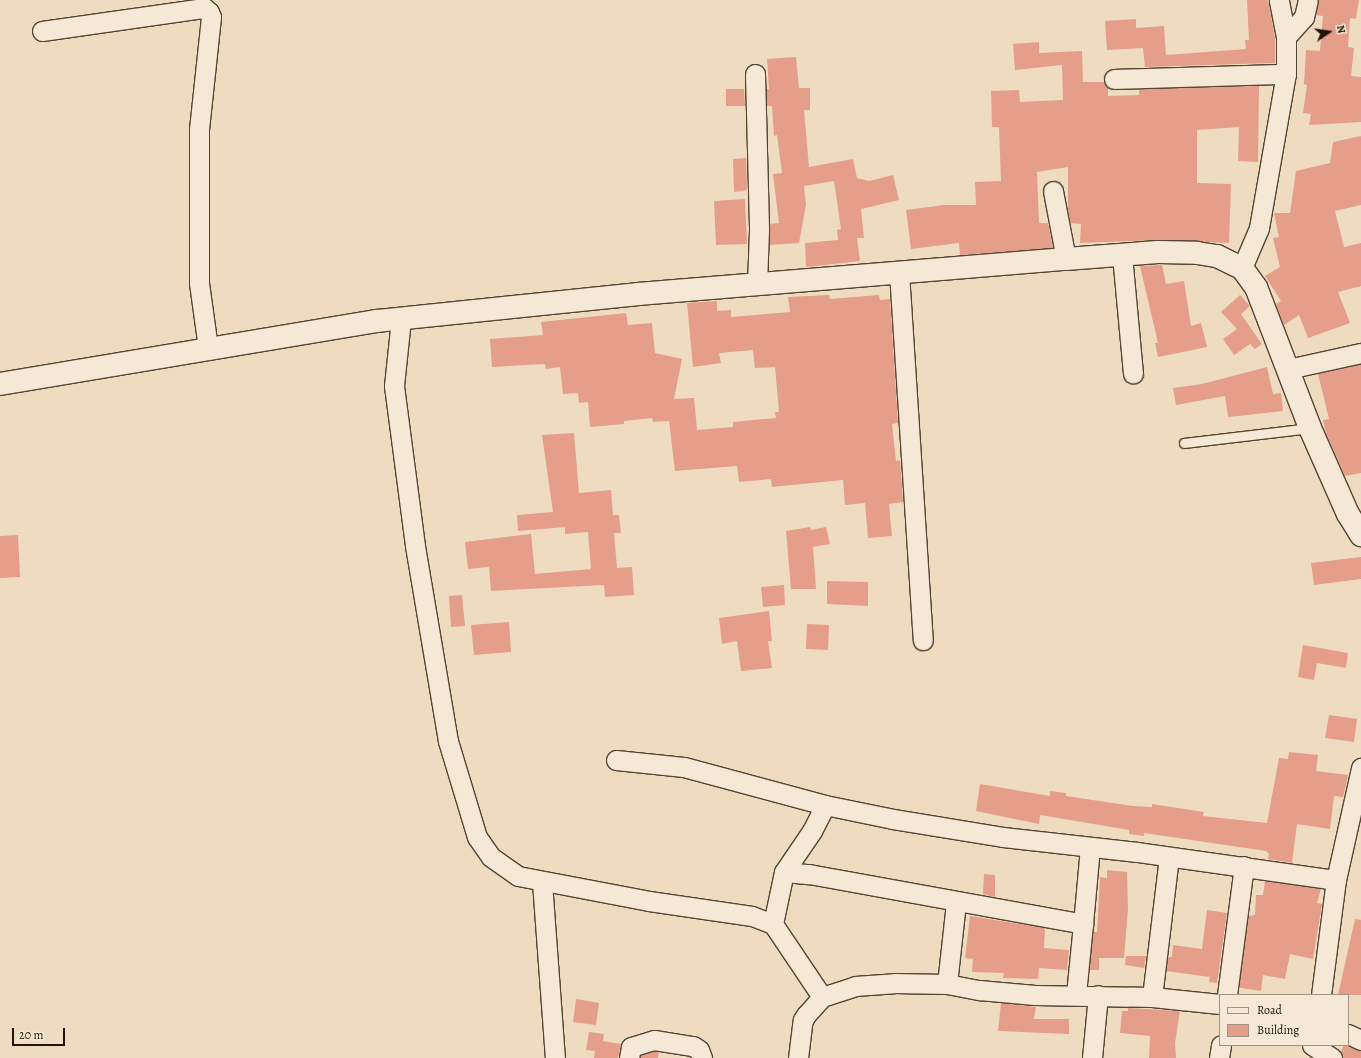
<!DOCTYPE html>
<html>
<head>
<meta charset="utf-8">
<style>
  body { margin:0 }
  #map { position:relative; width:1361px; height:1058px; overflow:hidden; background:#efdcc0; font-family:Alegreya,serif }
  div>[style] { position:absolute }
  .building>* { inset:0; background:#e49e89 }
  .roads { filter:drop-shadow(1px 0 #544532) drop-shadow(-1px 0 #544532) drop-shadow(0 1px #544532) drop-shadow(0 -1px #544532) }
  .lane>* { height:9px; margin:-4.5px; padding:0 4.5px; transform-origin:4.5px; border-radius:4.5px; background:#f5e8d6 }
  .street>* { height:19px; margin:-9.5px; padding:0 9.5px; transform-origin:9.5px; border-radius:9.5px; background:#f5e8d6 }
  .secondary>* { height:22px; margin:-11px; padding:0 11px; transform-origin:11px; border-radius:11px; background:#f5e8d6 }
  span { translate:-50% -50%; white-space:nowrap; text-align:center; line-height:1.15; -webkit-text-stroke:3.5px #f5e8d6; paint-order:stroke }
  .legend { position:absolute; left:1219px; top:994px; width:130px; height:52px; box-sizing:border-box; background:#f5e8d6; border:1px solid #a09382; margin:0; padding:5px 7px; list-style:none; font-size:12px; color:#201303 }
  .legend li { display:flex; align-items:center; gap:8px; height:20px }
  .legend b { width:20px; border:1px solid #a09382 }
  .north { position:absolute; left:1309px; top:12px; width:40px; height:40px; -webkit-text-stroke:3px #f5e8d6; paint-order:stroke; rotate:77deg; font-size:11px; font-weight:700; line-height:16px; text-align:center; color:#201303 }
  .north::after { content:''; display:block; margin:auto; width:14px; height:18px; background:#201303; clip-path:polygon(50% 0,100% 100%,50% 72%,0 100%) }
  .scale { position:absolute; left:12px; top:1028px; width:53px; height:18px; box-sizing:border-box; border:2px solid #201303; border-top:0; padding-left:5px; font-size:12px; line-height:14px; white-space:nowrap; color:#201303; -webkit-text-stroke:3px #f5e8d6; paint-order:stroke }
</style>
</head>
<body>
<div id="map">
  <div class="building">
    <i style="clip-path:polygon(1247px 0,1268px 0,1275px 38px,1275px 63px,1145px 67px,1143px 48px,1107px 50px,1105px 21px,1136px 19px,1136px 28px,1164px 26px,1166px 55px,1246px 49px,1245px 40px,1249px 40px)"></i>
    <i style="clip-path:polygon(1319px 0,1359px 0,1356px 19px,1350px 18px,1348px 47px,1354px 48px,1351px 76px,1361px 77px,1361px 122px,1309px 125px,1311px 114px,1303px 113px,1307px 85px,1304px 84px,1306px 50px,1320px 51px,1323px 16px,1316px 15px)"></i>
    <i style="clip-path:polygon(1039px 42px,1039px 53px,1082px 51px,1083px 82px,1104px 82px,1108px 88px,1108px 96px,1139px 95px,1139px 89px,1259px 86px,1258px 162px,1238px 161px,1239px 127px,1197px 130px,1197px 183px,1231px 184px,1229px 243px,1158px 240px,1080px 243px,1081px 224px,1070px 223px,1068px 210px,1068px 167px,1037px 172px,1039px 223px,1048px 223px,1053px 248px,960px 255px,959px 243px,911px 249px,906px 210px,944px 205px,976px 205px,975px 182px,1001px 181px,999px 127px,992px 127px,991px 91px,1019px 90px,1020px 102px,1063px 100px,1062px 65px,1015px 70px,1013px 44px)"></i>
    <i style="clip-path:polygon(796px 57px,799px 88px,810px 88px,810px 110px,804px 110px,809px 167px,853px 159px,857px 178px,869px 181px,893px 175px,899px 200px,861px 209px,864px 238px,857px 238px,860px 261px,806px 267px,805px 243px,838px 240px,837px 230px,841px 229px,834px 181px,804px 186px,806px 205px,799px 243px,769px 245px,770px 224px,779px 223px,773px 174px,782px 173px,777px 135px,774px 136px,772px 106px,767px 106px,766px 89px,769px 89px,767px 59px)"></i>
    <i style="clip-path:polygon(726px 89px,744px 89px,745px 106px,726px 106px)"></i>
    <i style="clip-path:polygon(1361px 136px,1361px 205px,1335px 211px,1344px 247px,1361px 243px,1361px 286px,1338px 292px,1350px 323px,1308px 338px,1299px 315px,1284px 325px,1276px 304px,1281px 301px,1265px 276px,1280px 267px,1273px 238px,1279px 237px,1274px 213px,1290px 213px,1296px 171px,1330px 163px,1333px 142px)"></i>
    <i style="clip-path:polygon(746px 158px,747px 190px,734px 192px,733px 159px)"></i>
    <i style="clip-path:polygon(745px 199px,747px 244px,716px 245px,714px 201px)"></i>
    <i style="clip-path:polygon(1162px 265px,1166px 284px,1184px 281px,1191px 326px,1201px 323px,1207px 347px,1158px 357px,1155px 343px,1158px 343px,1140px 266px)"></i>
    <i style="clip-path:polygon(829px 295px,830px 299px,879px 295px,880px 300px,890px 299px,898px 423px,892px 424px,896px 461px,900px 460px,903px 502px,889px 504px,892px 536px,868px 538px,865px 503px,845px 505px,843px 480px,772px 487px,771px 479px,739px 482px,737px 466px,675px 471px,669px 421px,653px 422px,652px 418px,624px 421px,624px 424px,590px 427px,588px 402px,579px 403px,578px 393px,563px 394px,560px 367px,546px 369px,545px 364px,492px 367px,490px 339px,543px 335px,541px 322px,626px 313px,628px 325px,652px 323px,655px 353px,682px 359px,674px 399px,694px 398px,697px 430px,733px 427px,733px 422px,776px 418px,775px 412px,779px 412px,775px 367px,755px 368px,753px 350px,719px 353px,721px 363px,693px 367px,687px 303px,717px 301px,717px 311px,731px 310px,731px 317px,790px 312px,788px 297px)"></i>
    <i style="clip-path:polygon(1240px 295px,1250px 306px,1241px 314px,1262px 344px,1255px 349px,1250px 344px,1234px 355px,1223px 339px,1237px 329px,1221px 312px)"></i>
    <i style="clip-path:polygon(1361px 364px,1361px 473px,1345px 476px,1326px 433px,1323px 420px,1329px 419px,1318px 374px)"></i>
    <i style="clip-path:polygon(1267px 367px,1273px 394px,1281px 393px,1283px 411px,1228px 417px,1225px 396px,1176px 405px,1173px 388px,1202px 384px)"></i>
    <i style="clip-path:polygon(574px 433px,579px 493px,611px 490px,613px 515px,619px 515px,621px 533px,614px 533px,617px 568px,632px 567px,634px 595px,605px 597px,604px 585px,491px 591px,489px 567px,468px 569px,465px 542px,531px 534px,535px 574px,591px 569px,588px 532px,565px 534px,565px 527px,518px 531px,517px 515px,553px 512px,542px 435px)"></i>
    <i style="clip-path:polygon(810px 527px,811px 530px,826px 527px,830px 544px,813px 547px,816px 589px,791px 589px,786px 531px)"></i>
    <i style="clip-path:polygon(18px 535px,20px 577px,0 578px,0 536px)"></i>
    <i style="clip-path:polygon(1361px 557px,1361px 579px,1314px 585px,1311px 563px)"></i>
    <i style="clip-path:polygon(827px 581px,868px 582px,868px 606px,827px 604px)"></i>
    <i style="clip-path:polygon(784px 585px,785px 605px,763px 607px,761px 587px)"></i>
    <i style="clip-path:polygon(462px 595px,465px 626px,451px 627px,449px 596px)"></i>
    <i style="clip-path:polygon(769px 611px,772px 641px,768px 641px,772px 668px,741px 671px,737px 641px,722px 644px,719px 618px)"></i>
    <i style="clip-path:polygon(509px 622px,511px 652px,474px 655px,471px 625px)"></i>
    <i style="clip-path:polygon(807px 624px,829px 625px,828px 650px,806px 649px)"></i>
    <i style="clip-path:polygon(1303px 645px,1348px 653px,1346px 668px,1317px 663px,1314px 680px,1298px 677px)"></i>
    <i style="clip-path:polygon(1329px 715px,1357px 719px,1354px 742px,1325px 738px)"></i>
    <i style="clip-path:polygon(1289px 752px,1318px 755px,1316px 771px,1348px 775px,1343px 797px,1334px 796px,1330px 829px,1297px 824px,1292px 863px,1268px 859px,1269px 854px,1266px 851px,1144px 833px,1144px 836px,1129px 834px,1129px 830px,1040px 815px,1039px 824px,976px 811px,980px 784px,1050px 796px,1050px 791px,1066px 793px,1066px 796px,1133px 806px,1152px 807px,1152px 804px,1204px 812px,1203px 816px,1267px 823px,1279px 758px,1288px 759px)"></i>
    <i style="clip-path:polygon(1107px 870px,1127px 872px,1128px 909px,1124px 958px,1099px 958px,1099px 970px,1089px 970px,1093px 932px,1097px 932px,1100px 877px,1107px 878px)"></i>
    <i style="clip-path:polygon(984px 874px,995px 875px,995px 897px,983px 894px)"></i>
    <i style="clip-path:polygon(1265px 881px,1321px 889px,1317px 903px,1322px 904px,1313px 959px,1290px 954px,1285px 979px,1263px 975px,1261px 991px,1241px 988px,1239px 986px,1249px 916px,1255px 915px,1256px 895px,1263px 895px)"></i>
    <i style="clip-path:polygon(1207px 910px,1227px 913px,1217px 983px,1209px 982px,1210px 977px,1166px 971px,1168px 957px,1172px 957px,1173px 945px,1202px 949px)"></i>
    <i style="clip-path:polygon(970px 916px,1045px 928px,1044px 948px,1069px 950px,1067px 970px,1039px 968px,1038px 979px,1003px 978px,1004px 973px,972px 972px,973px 959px,965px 958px)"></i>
    <i style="clip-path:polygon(1355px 919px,1361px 920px,1361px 995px,1338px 995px)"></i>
    <i style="clip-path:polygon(1126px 956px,1146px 956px,1144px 968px,1125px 965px)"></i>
    <i style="clip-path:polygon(576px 999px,599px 1003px,596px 1025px,573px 1022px)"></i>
    <i style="clip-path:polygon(1001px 1003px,1036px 1007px,1034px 1019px,1069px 1019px,1069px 1034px,998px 1031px)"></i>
    <i style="clip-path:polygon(1128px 1008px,1180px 1011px,1175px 1043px,1176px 1058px,1149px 1058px,1150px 1036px,1120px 1033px,1122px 1011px,1128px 1011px)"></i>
    <i style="clip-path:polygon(589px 1032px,604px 1034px,603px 1041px,621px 1044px,618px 1058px,594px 1058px,595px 1051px,586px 1050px)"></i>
    <i style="clip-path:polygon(1344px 1045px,1361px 1051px,1361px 1058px,1343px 1058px,1341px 1052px)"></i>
    <i style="clip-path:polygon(655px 1051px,659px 1052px,658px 1058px,640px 1058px,641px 1056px)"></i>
  </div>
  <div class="roads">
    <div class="lane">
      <i style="left:1184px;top:443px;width:127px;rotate:-6.8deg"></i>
    </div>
    <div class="street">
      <i style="left:42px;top:31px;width:164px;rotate:-8.1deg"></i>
      <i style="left:204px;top:8px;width:6px;rotate:39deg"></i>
      <i style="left:209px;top:12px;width:5px;rotate:68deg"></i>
      <i style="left:211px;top:17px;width:114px;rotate:96.1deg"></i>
      <i style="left:199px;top:130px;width:153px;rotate:90deg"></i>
      <i style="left:199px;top:283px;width:66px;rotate:82.1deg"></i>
      <i style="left:1286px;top:37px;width:27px;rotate:-48deg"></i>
      <i style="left:1304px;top:17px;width:17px;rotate:-77deg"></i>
      <i style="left:755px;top:74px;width:156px;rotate:88.5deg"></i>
      <i style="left:759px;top:230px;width:54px;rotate:92.1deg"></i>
      <i style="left:1114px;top:79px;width:172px;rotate:-1.7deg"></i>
      <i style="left:1053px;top:191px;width:69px;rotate:79.2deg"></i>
      <i style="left:1122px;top:255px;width:119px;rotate:84.7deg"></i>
      <i style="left:1242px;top:268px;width:43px;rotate:-67deg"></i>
      <i style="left:1259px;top:228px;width:156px;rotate:-80.1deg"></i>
      <i style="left:1286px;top:74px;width:37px;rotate:-90deg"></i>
      <i style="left:1286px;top:37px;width:38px;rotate:-101deg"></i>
      <i style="left:899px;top:272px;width:369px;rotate:86.3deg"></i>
      <i style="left:401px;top:319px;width:67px;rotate:96deg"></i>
      <i style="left:394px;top:386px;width:161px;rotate:82.5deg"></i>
      <i style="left:415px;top:546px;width:198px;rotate:80.4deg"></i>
      <i style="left:448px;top:741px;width:100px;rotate:73.2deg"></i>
      <i style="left:477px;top:837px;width:24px;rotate:55deg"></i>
      <i style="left:491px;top:857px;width:33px;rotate:35deg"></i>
      <i style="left:518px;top:876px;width:133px;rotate:10.8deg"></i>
      <i style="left:649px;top:901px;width:104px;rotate:8.3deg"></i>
      <i style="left:752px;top:916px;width:22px;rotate:21deg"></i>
      <i style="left:773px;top:924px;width:88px;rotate:56.1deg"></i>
      <i style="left:1288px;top:369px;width:75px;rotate:-12.4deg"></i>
      <i style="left:616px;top:760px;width:68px;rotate:5.9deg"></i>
      <i style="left:684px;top:767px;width:146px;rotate:15.1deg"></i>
      <i style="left:825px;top:805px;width:69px;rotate:11.6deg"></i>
      <i style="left:893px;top:819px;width:111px;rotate:9.3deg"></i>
      <i style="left:1003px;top:837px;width:135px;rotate:6.4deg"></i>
      <i style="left:1137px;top:852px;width:201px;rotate:8deg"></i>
      <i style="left:784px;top:872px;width:25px;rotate:5deg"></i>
      <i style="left:809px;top:874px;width:279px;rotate:10.3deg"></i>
      <i style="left:1083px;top:924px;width:70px;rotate:95.7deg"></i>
      <i style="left:542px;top:882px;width:176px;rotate:85.8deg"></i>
      <i style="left:773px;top:924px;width:53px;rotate:-78.1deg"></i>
      <i style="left:784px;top:872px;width:50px;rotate:-55.7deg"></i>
      <i style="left:812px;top:831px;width:29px;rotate:-63deg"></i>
      <i style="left:1083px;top:924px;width:77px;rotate:-84.8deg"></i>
      <i style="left:947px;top:984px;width:81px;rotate:-83.7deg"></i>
      <i style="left:1227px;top:995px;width:130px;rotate:-82.5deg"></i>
      <i style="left:1321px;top:995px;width:116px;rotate:-82.6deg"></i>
      <i style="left:1336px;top:880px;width:115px;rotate:-77.4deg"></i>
      <i style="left:1152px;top:997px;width:141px;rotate:-83.1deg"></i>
      <i style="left:1348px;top:1034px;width:14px;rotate:25deg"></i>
      <i style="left:1312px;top:1045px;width:24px;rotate:33deg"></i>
      <i style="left:629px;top:1058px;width:11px;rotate:-80deg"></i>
      <i style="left:631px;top:1047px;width:24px;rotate:-17deg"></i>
      <i style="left:654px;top:1040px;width:39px;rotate:9deg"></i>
      <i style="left:693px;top:1046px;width:7px;rotate:34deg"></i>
      <i style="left:699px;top:1050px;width:9px;rotate:69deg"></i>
      <i style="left:798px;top:1058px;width:38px;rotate:-83deg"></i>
      <i style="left:803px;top:1020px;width:6px;rotate:-59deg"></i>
      <i style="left:806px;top:1015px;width:24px;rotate:-48deg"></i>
      <i style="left:822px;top:997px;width:35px;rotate:-18deg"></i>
      <i style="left:855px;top:986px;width:39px;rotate:-4deg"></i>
      <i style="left:894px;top:983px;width:53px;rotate:1.1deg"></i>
      <i style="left:947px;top:984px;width:33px;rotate:11deg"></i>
      <i style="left:979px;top:990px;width:56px;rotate:5.1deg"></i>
      <i style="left:1035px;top:995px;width:117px;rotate:1deg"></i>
      <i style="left:1152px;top:997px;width:68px;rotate:5.9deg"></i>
      <i style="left:1092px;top:1058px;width:63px;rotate:-84.6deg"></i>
      <i style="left:1219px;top:1058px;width:13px;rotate:-81deg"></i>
    </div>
    <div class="secondary">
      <i style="left:0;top:384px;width:382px;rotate:-9.5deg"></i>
      <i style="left:377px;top:321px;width:262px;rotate:-5.9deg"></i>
      <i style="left:638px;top:294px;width:429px;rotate:-4.7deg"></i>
      <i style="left:1066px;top:259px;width:92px;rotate:-4.4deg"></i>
      <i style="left:1158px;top:252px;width:39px;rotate:1deg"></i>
      <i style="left:1197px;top:253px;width:20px;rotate:9deg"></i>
      <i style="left:1217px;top:256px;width:28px;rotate:26deg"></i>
      <i style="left:1242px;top:268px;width:24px;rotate:54deg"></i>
      <i style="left:1256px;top:287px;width:151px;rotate:69deg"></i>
      <i style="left:1310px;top:428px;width:94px;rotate:66.2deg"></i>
      <i style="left:1348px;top:514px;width:25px;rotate:58deg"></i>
    </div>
  </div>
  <ul class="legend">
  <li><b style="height:5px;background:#f5e8d6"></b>Road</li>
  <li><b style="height:11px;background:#e49e89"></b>Building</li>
  </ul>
  <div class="north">N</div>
  <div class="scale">20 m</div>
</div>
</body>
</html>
